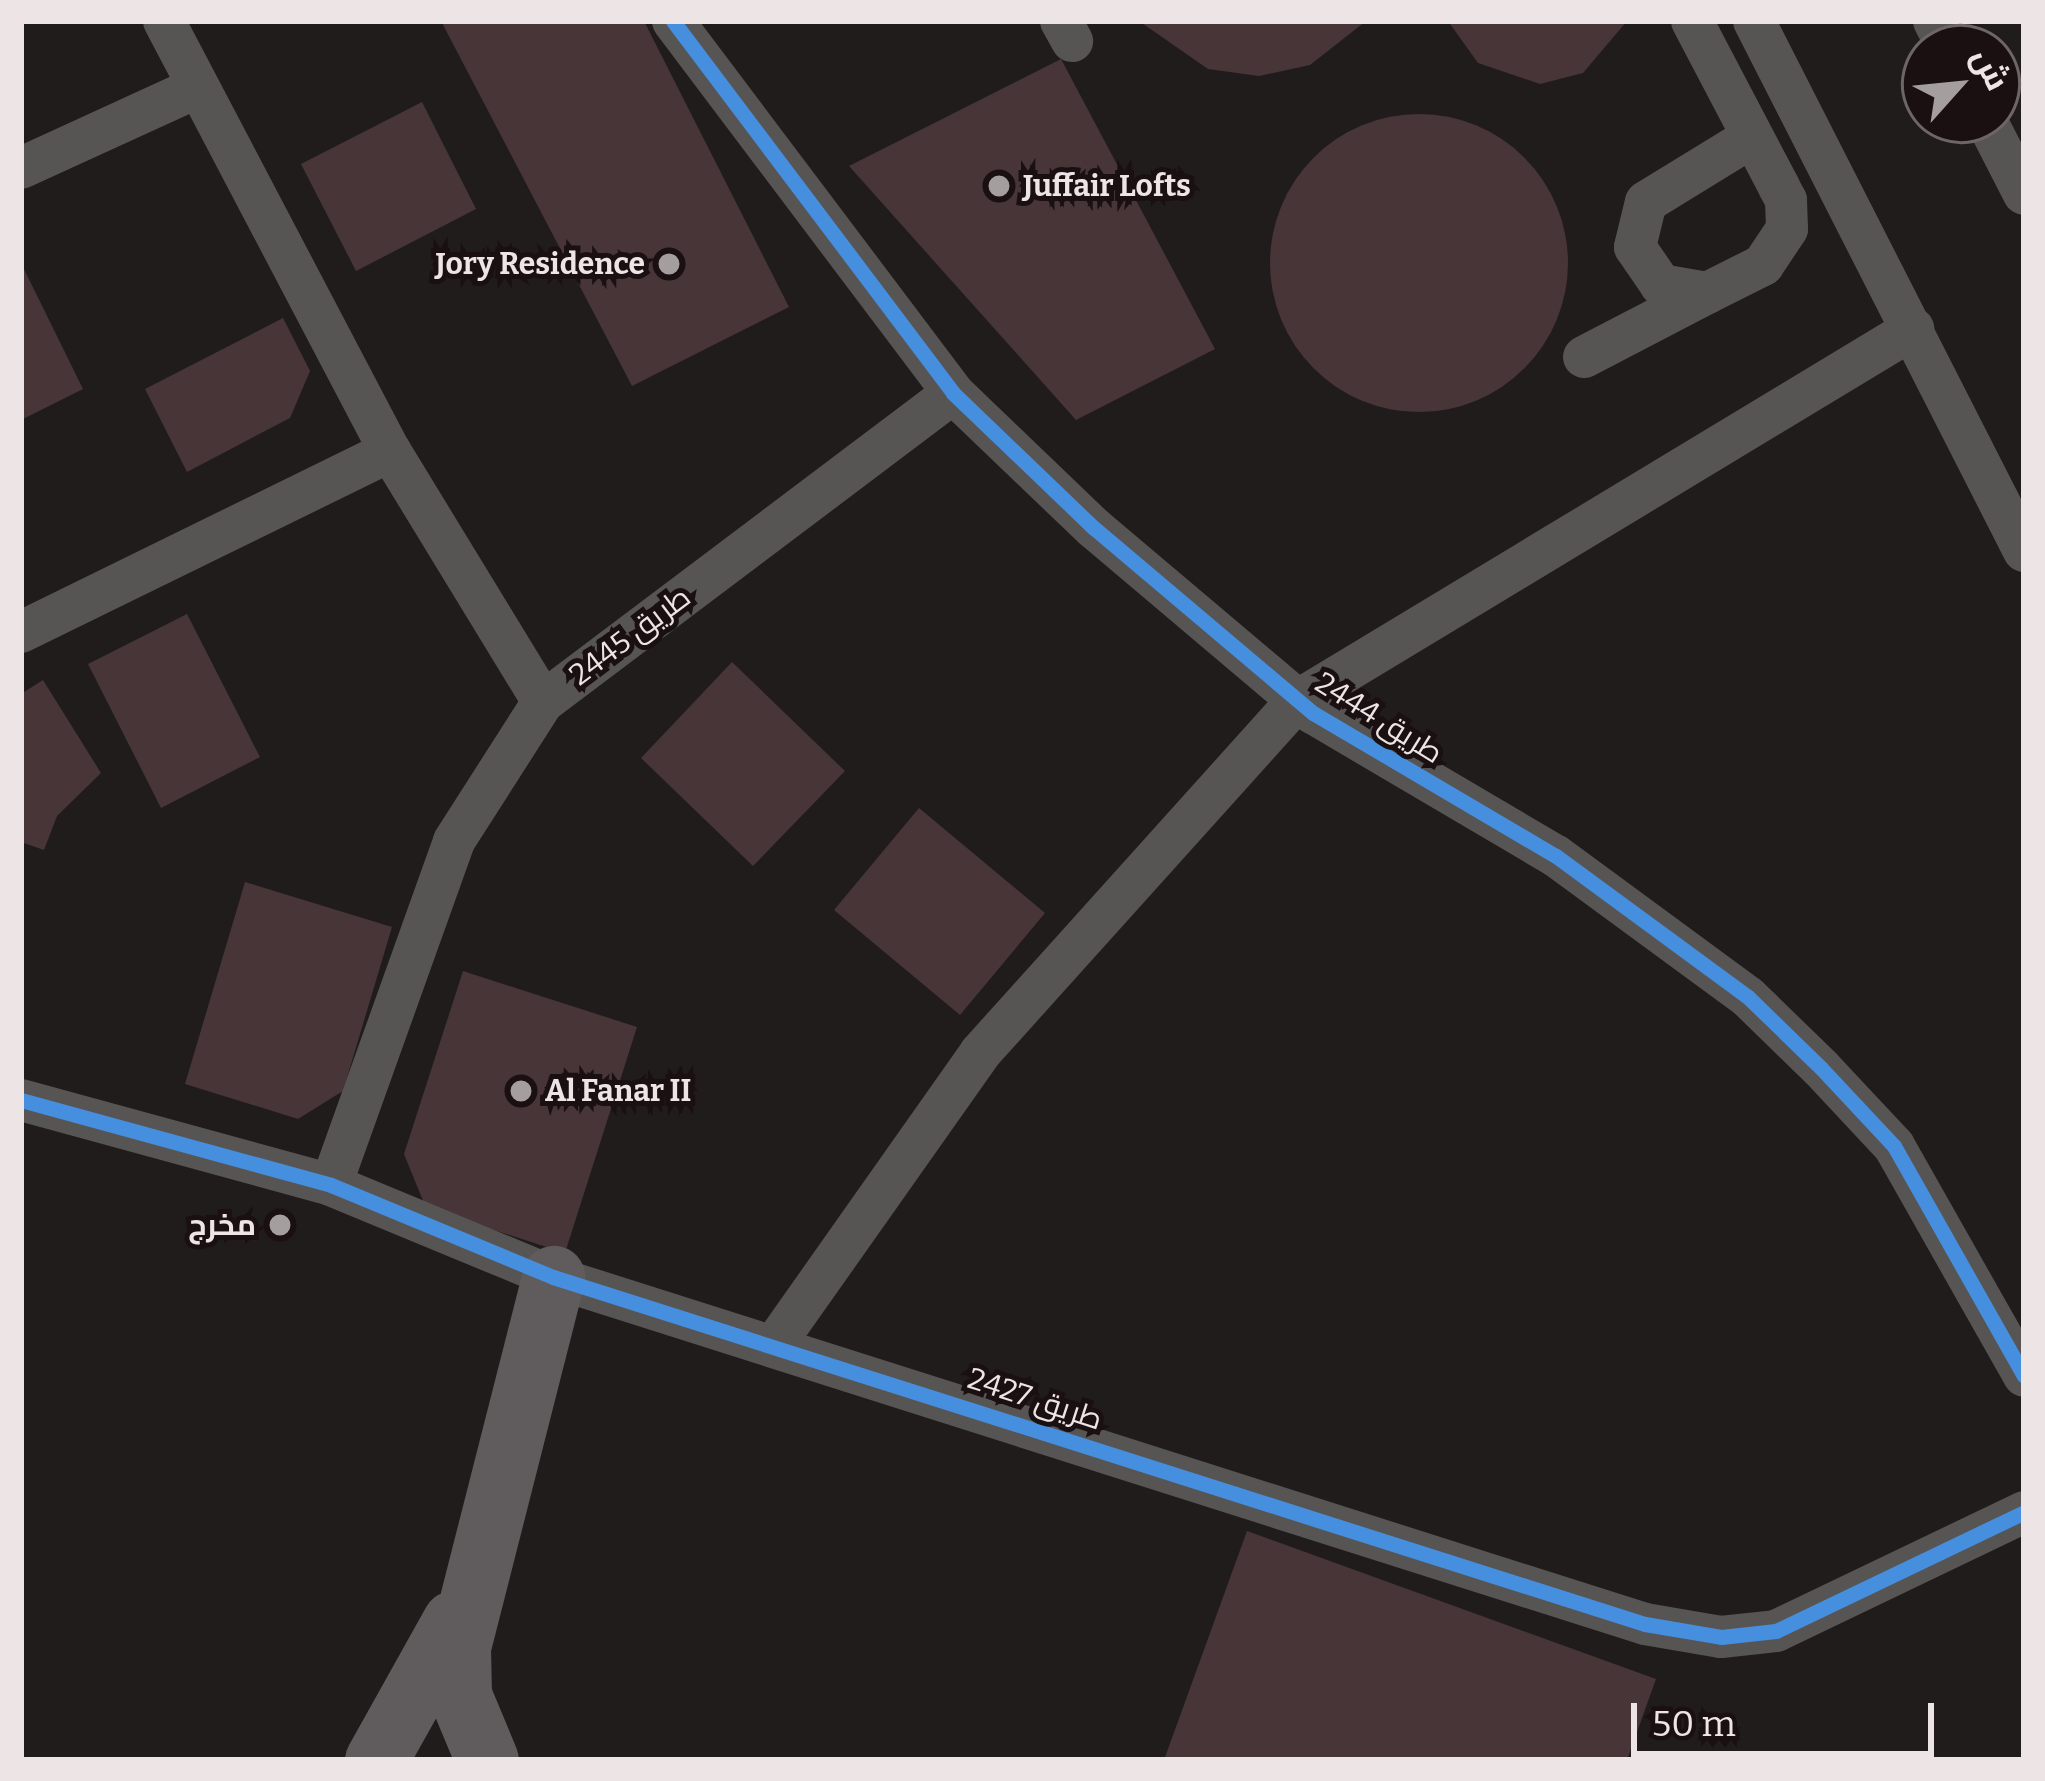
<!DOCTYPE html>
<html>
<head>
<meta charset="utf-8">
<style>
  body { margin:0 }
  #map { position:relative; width:2045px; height:1781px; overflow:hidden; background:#211c1c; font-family:Bitter,Cairo,serif }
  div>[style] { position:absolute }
  .building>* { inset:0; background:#473538 }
  .round { border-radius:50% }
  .minor>* { height:42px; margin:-21px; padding:0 21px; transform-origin:21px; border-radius:21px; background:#575454 }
  .highway>* { height:63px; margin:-31.5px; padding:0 31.5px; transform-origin:31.5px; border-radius:31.5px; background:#605c5d }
  .cycleway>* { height:15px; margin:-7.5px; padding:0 7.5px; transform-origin:7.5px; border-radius:7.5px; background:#468fdf }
  .dots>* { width:33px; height:33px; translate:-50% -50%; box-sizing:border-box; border:6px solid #1a1011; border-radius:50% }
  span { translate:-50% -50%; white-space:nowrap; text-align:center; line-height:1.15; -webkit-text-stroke:10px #1a1011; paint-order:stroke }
  .poi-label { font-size:30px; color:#ece4e5; font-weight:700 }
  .left { translate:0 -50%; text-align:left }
  .right { translate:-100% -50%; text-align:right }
  .street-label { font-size:30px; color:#ece4e5 }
  .frame { position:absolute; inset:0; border:24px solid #ece4e5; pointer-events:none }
  .north { position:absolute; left:1901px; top:24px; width:120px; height:120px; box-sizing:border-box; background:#1a1011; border:3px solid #6e6566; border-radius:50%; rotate:63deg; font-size:33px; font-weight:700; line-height:48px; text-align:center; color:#ece4e5 }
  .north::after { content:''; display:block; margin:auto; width:42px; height:54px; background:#a59e9f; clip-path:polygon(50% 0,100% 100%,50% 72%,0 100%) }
  .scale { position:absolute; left:1631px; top:1703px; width:303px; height:54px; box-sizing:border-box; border:6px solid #ece4e5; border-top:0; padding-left:15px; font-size:36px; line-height:42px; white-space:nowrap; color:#ece4e5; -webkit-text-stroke:9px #1a1011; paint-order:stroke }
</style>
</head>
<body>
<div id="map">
  <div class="building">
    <i style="clip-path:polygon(441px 21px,644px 21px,789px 307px,632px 386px)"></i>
    <i style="clip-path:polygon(1139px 21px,1366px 21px,1310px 65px,1259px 76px,1208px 69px)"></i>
    <i style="clip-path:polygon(1448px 21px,1627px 21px,1583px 73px,1540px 84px,1478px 63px)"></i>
    <i style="clip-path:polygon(1061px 59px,1215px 349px,1076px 420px,849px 166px)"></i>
    <i style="clip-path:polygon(422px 102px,476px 209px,356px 271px,301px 164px)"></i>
    <i class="round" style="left:1270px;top:114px;width:298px;height:298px"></i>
    <i style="clip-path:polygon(21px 263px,83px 389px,21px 420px)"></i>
    <i style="clip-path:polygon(283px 318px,310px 371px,290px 418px,187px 472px,145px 389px)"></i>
    <i style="clip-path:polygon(187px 614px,260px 757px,161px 808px,88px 664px)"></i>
    <i style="clip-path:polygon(732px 662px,845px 771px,753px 866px,641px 758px)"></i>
    <i style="clip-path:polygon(43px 680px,101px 773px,57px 816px,44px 850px,21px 842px,21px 694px)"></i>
    <i style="clip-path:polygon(919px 808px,1045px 913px,960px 1015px,834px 910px)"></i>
    <i style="clip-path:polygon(245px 882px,392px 927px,343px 1091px,298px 1119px,185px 1084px)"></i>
    <i style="clip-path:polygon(463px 971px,637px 1027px,565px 1253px,426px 1208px,404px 1154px)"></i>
    <i style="clip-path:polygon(1247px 1531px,1656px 1679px,1627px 1760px,1164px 1760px)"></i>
  </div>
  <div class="minor">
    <i style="left:164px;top:21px;width:486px;rotate:62.3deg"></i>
    <i style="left:390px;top:451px;width:294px;rotate:58.6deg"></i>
    <i style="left:673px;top:21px;width:466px;rotate:53deg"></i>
    <i style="left:953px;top:393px;width:195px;rotate:43.8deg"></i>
    <i style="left:1094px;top:528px;width:287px;rotate:40.2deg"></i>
    <i style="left:1313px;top:713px;width:282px;rotate:30.5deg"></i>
    <i style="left:1556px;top:856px;width:238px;rotate:36.3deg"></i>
    <i style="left:1748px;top:997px;width:102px;rotate:44.2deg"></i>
    <i style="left:1821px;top:1068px;width:107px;rotate:46.9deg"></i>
    <i style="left:1894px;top:1146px;width:264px;rotate:60.5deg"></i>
    <i style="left:1061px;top:21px;width:23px;rotate:61deg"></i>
    <i style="left:1692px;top:21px;width:187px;rotate:62.3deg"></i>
    <i style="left:1779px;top:187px;width:15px;rotate:62deg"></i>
    <i style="left:1786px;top:200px;width:29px;rotate:88deg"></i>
    <i style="left:1787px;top:229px;width:43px;rotate:123.7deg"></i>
    <i style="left:1763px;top:265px;width:63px;rotate:153.4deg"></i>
    <i style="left:1707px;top:293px;width:47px;rotate:-170.1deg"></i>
    <i style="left:1661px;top:285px;width:46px;rotate:-124.4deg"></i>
    <i style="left:1635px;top:247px;width:46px;rotate:-76.3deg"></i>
    <i style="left:1646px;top:202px;width:124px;rotate:-31.5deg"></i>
    <i style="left:1754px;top:21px;width:595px;rotate:63deg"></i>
    <i style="left:1934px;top:21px;width:30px;rotate:63deg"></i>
    <i style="left:1986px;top:120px;width:83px;rotate:62.8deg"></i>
    <i style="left:21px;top:168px;width:192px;rotate:-24.6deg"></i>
    <i style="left:1584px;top:357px;width:139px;rotate:-27.5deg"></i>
    <i style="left:21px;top:632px;width:411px;rotate:-26.1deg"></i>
    <i style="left:21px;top:1100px;width:321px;rotate:15.3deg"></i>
    <i style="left:331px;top:1185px;width:240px;rotate:22.5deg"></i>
    <i style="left:553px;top:1277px;width:1146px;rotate:17.63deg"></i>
    <i style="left:1645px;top:1624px;width:77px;rotate:9.7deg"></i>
    <i style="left:1721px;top:1637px;width:55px;rotate:-6.2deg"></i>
    <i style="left:1776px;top:1631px;width:275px;rotate:-25.6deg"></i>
    <i style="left:331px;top:1185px;width:365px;rotate:-70.3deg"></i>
    <i style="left:454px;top:841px;width:165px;rotate:-57.4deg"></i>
    <i style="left:543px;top:702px;width:513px;rotate:-37deg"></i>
    <i style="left:775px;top:1344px;width:356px;rotate:-54.8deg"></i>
    <i style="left:980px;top:1053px;width:474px;rotate:-48deg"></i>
    <i style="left:1297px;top:701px;width:720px;rotate:-31.13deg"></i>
  </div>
  <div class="highway">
    <i style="left:376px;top:1760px;width:158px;rotate:-60.8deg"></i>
    <i style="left:487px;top:1760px;width:70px;rotate:-112.6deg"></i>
    <i style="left:460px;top:1695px;width:48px;rotate:-91.2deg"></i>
    <i style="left:459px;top:1647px;width:382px;rotate:-75.7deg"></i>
  </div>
  <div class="cycleway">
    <i style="left:673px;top:21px;width:466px;rotate:53deg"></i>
    <i style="left:953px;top:393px;width:195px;rotate:43.8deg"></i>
    <i style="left:1094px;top:528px;width:287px;rotate:40.2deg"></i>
    <i style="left:1313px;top:713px;width:282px;rotate:30.5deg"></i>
    <i style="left:1556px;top:856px;width:238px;rotate:36.3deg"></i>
    <i style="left:1748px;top:997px;width:102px;rotate:44.2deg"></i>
    <i style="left:1821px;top:1068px;width:107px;rotate:46.9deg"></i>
    <i style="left:1894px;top:1146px;width:264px;rotate:60.5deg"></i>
    <i style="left:21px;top:1100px;width:321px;rotate:15.3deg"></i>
    <i style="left:331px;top:1185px;width:240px;rotate:22.5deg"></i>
    <i style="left:553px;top:1277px;width:1146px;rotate:17.63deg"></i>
    <i style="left:1645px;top:1624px;width:77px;rotate:9.7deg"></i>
    <i style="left:1721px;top:1637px;width:55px;rotate:-6.2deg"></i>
    <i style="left:1776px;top:1631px;width:275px;rotate:-25.6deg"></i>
  </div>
  <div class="dots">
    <i style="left:999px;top:186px;background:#a59e9f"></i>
    <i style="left:669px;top:264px;background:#a59e9f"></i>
    <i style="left:521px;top:1091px;background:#a59e9f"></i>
    <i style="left:280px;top:1225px;background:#a59e9f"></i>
  </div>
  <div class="poi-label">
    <span class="left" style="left:1023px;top:186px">Juffair Lofts</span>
    <span class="right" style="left:645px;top:264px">Jory Residence</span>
    <span class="left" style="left:545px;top:1091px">Al Fanar II</span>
    <span class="right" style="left:256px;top:1225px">مخرج</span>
  </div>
  <div class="street-label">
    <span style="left:630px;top:636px;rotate:-37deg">طريق 2445</span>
    <span style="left:1379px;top:718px;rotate:32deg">طريق 2444</span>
    <span style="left:1035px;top:1399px;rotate:18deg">طريق 2427</span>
  </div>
  <div class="frame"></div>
  <div class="north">ش</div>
  <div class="scale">50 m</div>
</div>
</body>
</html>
